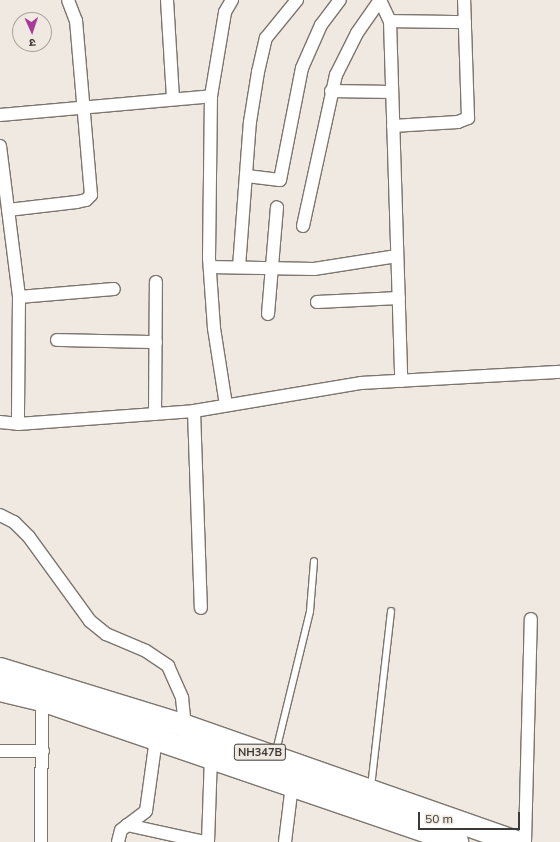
<!DOCTYPE html>
<html>
<head>
<meta charset="utf-8">
<style>
  body { margin:0 }
  #map { position:relative; width:560px; height:842px; overflow:hidden; background:#f0e9e1; font-family:Mulish,"Noto Sans Devanagari",sans-serif }
  div>[style] { position:absolute }
  .roads { filter:drop-shadow(1px 0 #7c756e) drop-shadow(-1px 0 #7c756e) drop-shadow(0 1px #7c756e) drop-shadow(0 -1px #7c756e) }
  .lane>* { height:6px; margin:-3px; padding:0 3px; transform-origin:3px; border-radius:3px; background:#fff }
  .street>* { height:12px; margin:-6px; padding:0 6px; transform-origin:6px; border-radius:6px; background:#fff }
  .highway>* { height:22px; margin:-11px; padding:0 11px; transform-origin:11px; border-radius:11px; background:#fff }
  span { translate:-50% -50%; white-space:nowrap; text-align:center; line-height:1.15; -webkit-text-stroke:3px #f0e9e1; paint-order:stroke }
  .shield-label span { padding:1px 3px; background:#f0e9e1; border:1px solid; border-radius:3px; -webkit-text-stroke-width:0 }
  .shield-label { font-size:11px; color:#3c3936; font-weight:700 }
  .north { position:absolute; left:12px; top:12px; width:40px; height:40px; box-sizing:border-box; background:#f0e9e1; border:1px solid #a8a39d; border-radius:50%; rotate:177deg; font-size:11px; font-weight:700; line-height:16px; text-align:center; color:#3c3936 }
  .north::after { content:''; display:block; margin:auto; width:14px; height:18px; background:#a93c9b; clip-path:polygon(50% 0,100% 100%,50% 72%,0 100%) }
  .scale { position:absolute; left:418px; top:812px; width:102px; height:18px; box-sizing:border-box; border:2px solid #3c3936; border-top:0; padding-left:5px; font-size:12px; line-height:14px; white-space:nowrap; color:#3c3936; -webkit-text-stroke:3px #f0e9e1; paint-order:stroke }
</style>
</head>
<body>
<div id="map">
  <div class="roads">
    <div class="lane">
      <i style="left:275px;top:755px;width:148px;rotate:-76.3deg"></i>
      <i style="left:310px;top:611px;width:50px;rotate:-85.4deg"></i>
      <i style="left:371px;top:787px;width:177px;rotate:-83.5deg"></i>
    </div>
    <div class="street">
      <i style="left:167px;top:0;width:99px;rotate:86.5deg"></i>
      <i style="left:380px;top:0;width:23px;rotate:65deg"></i>
      <i style="left:390px;top:21px;width:360px;rotate:88.2deg"></i>
      <i style="left:390px;top:21px;width:75px;rotate:0.8deg"></i>
      <i style="left:331px;top:91px;width:61px;rotate:0.9deg"></i>
      <i style="left:0;top:115px;width:212px;rotate:-5.1deg"></i>
      <i style="left:393px;top:126px;width:65px;rotate:-3.5deg"></i>
      <i style="left:458px;top:122px;width:11px;rotate:-22deg"></i>
      <i style="left:468px;top:118px;width:118px;rotate:-91.9deg"></i>
      <i style="left:0;top:146px;width:152px;rotate:82.8deg"></i>
      <i style="left:19px;top:297px;width:127px;rotate:90.5deg"></i>
      <i style="left:247px;top:176px;width:33px;rotate:7deg"></i>
      <i style="left:280px;top:180px;width:114px;rotate:-78.9deg"></i>
      <i style="left:302px;top:68px;width:47px;rotate:-66.2deg"></i>
      <i style="left:321px;top:25px;width:31px;rotate:-53deg"></i>
      <i style="left:8px;top:210px;width:69px;rotate:-6.6deg"></i>
      <i style="left:77px;top:202px;width:9px;rotate:-13deg"></i>
      <i style="left:86px;top:200px;width:7px;rotate:-45deg"></i>
      <i style="left:91px;top:195px;width:175px;rotate:-94.9deg"></i>
      <i style="left:76px;top:21px;width:22px;rotate:-111deg"></i>
      <i style="left:303px;top:226px;width:155px;rotate:-77.7deg"></i>
      <i style="left:336px;top:75px;width:47px;rotate:-63.4deg"></i>
      <i style="left:357px;top:33px;width:40px;rotate:-55.1deg"></i>
      <i style="left:210px;top:267px;width:104px;rotate:1.1deg"></i>
      <i style="left:314px;top:269px;width:84px;rotate:-8.9deg"></i>
      <i style="left:239px;top:267px;width:145px;rotate:-85.7deg"></i>
      <i style="left:250px;top:122px;width:51px;rotate:-80.9deg"></i>
      <i style="left:258px;top:72px;width:35px;rotate:-77deg"></i>
      <i style="left:266px;top:38px;width:49px;rotate:-50.8deg"></i>
      <i style="left:19px;top:297px;width:95px;rotate:-4.8deg"></i>
      <i style="left:317px;top:302px;width:82px;rotate:-2.8deg"></i>
      <i style="left:268px;top:314px;width:107px;rotate:-85.2deg"></i>
      <i style="left:57px;top:340px;width:99px;rotate:1.2deg"></i>
      <i style="left:226px;top:405px;width:78px;rotate:-98.9deg"></i>
      <i style="left:214px;top:328px;width:70px;rotate:-94.1deg"></i>
      <i style="left:209px;top:258px;width:162px;rotate:-89.3deg"></i>
      <i style="left:211px;top:96px;width:85px;rotate:-80.5deg"></i>
      <i style="left:225px;top:12px;width:14px;rotate:-60deg"></i>
      <i style="left:194px;top:411px;width:197px;rotate:88deg"></i>
      <i style="left:155px;top:414px;width:132px;rotate:-89.6deg"></i>
      <i style="left:0;top:422px;width:18px;rotate:6deg"></i>
      <i style="left:18px;top:424px;width:176px;rotate:-4.2deg"></i>
      <i style="left:194px;top:411px;width:170px;rotate:-9.5deg"></i>
      <i style="left:362px;top:383px;width:198px;rotate:-3.2deg"></i>
      <i style="left:0;top:515px;width:16px;rotate:27deg"></i>
      <i style="left:14px;top:522px;width:21px;rotate:45deg"></i>
      <i style="left:29px;top:537px;width:104px;rotate:54deg"></i>
      <i style="left:90px;top:621px;width:21px;rotate:39deg"></i>
      <i style="left:106px;top:634px;width:43px;rotate:23deg"></i>
      <i style="left:146px;top:651px;width:27px;rotate:34deg"></i>
      <i style="left:168px;top:666px;width:35px;rotate:66deg"></i>
      <i style="left:182px;top:698px;width:28px;rotate:84deg"></i>
      <i style="left:0;top:751px;width:43px"></i>
      <i style="left:127px;top:825px;width:80px;rotate:12.3deg"></i>
      <i style="left:41px;top:842px;width:146px;rotate:-89.6deg"></i>
      <i style="left:118px;top:842px;width:12px;rotate:-76deg"></i>
      <i style="left:121px;top:830px;width:31px;rotate:-37deg"></i>
      <i style="left:146px;top:811px;width:73px;rotate:-82.1deg"></i>
      <i style="left:208px;top:842px;width:88px;rotate:-88deg"></i>
      <i style="left:285px;top:842px;width:57px;rotate:-83deg"></i>
      <i style="left:525px;top:842px;width:223px;rotate:-88.5deg"></i>
    </div>
    <div class="highway">
      <i style="left:0;top:669px;width:194px;rotate:17.1deg"></i>
      <i style="left:185px;top:726px;width:352px;rotate:19.3deg"></i>
      <i style="left:0;top:690px;width:43px;rotate:13.4deg"></i>
      <i style="left:42px;top:700px;width:439px;rotate:18.9deg"></i>
    </div>
  </div>
  <div class="shield-label">
    <span style="left:260px;top:752px">NH347B</span>
  </div>
  <div class="north">उ</div>
  <div class="scale">50 m</div>
</div>
</body>
</html>
